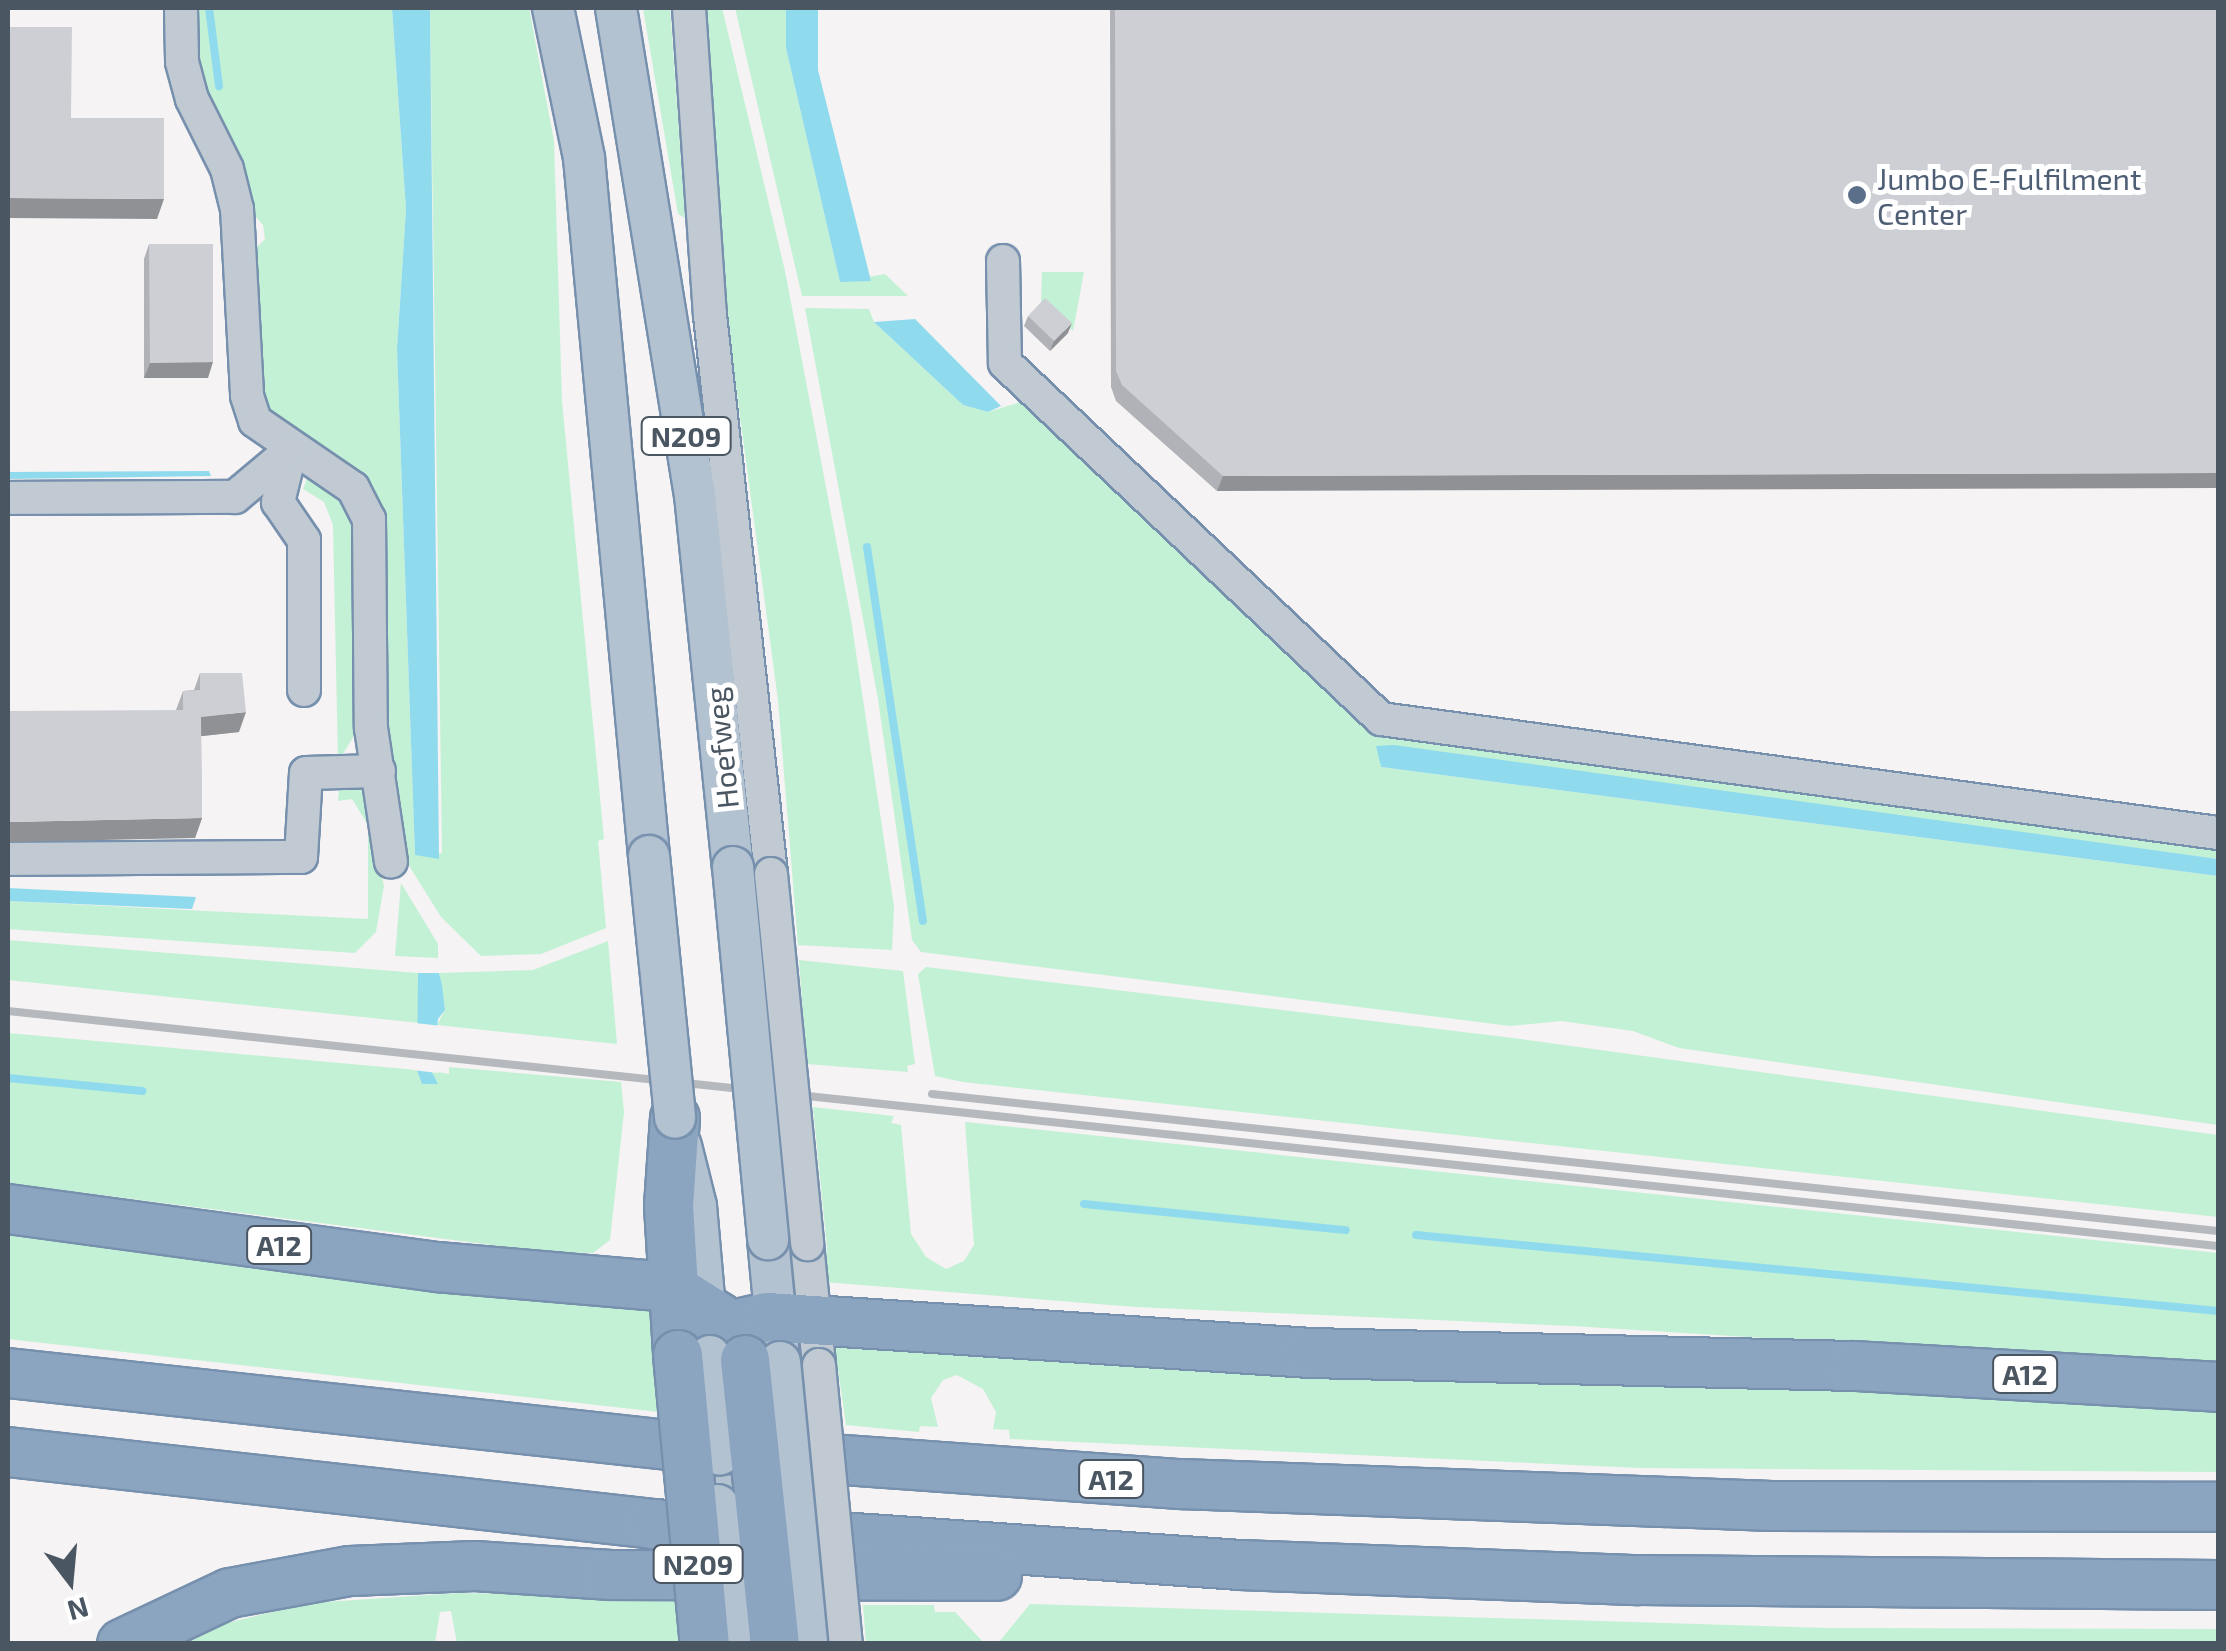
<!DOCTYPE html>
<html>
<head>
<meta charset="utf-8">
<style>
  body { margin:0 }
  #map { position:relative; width:2226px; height:1651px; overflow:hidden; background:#f5f3f3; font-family:"Exo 2",sans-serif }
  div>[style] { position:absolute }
  .green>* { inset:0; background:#c3f1d5 }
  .water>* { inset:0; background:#90daee }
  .pier>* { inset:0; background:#f5f3f3 }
  .stream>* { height:8px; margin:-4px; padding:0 4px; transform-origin:4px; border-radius:4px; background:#90daee }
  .roads { filter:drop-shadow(2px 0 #7690ad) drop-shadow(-2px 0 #7690ad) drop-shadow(0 2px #7690ad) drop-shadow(0 -2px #7690ad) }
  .minor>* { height:32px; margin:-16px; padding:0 16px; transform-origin:16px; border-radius:16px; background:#c1cad2 }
  .major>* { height:40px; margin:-20px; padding:0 20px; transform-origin:20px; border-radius:20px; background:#b3c2d1 }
  .highway>* { height:48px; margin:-24px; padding:0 24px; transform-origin:24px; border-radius:24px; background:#8ba5c1 }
  .rail>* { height:8px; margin:-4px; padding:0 4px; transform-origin:4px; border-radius:4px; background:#b5b8bd }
  .bridges { filter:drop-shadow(2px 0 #7690ad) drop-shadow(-2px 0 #7690ad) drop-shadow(0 2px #7690ad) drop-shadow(0 -2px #7690ad) }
  .minor-bridge>* { height:32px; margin:-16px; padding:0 16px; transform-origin:16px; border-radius:16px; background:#c1cad2 }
  .major-bridge>* { height:40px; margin:-20px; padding:0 20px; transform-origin:20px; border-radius:20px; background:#b3c2d1 }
  .highway-bridge>* { height:48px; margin:-24px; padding:0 24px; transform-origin:24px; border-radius:24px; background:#8ba5c1 }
  .wall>* { inset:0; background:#b0b2b7 }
  .shaded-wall>* { inset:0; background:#909195 }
  .building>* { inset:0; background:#cdcfd5 }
  .dots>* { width:28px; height:28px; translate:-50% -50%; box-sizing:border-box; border:5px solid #fff; border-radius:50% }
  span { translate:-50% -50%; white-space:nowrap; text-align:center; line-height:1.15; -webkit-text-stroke:10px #fff; paint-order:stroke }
  .shield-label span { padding:2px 8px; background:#fff; border:2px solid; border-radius:8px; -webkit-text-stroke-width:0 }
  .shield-label { font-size:28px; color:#4a5661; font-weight:700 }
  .service-label { font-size:30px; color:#4e5e75 }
  .left { translate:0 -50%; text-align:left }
  .street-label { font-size:30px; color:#4a5661 }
  .frame { position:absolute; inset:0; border:10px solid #4a5661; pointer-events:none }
  .north { position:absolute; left:20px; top:1531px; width:100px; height:100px; -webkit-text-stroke:8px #fff; paint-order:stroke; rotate:164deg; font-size:28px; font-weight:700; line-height:40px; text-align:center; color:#4a5661 }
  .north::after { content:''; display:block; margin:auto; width:35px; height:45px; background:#4a5661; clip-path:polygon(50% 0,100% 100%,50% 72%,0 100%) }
</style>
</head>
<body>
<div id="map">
  <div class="green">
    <i style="clip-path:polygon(193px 8px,392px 8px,406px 209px,397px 349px,415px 855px,442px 853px,430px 8px,529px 8px,554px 141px,562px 401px,604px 839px,598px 841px,606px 928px,541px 954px,481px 956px,441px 917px,403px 856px,386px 726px,385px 535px,278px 429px,261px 397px,255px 249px,265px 239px,263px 225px,251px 211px,199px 76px)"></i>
    <i style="clip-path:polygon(643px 8px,670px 8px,685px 218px,678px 214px)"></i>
    <i style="clip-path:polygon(704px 8px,722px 8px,785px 271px,851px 619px,894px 907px,892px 950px,798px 945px,778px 700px,723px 289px)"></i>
    <i style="clip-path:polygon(735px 8px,786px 8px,786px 48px,840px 282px,885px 274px,908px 296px,802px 296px)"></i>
    <i style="clip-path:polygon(1042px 272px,1084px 272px,1073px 331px,1041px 304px)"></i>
    <i style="clip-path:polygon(805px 308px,869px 309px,874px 322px,963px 405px,988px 412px,1020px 402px,1379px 731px,2218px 846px,2218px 859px,1377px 746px,1381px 767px,2218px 876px,2218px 1125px,1679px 1048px,1633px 1031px,1561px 1021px,1510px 1026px,921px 952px,912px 940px,878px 699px)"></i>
    <i style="clip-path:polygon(308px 476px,340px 495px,353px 516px,358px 729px,338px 762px,333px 525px,324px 502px,303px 489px)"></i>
    <i style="clip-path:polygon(363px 787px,384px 886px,376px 932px,355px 953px,8px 929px,8px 901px,368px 919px,368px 825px,352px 799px,338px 801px,339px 789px)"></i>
    <i style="clip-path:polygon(401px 883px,438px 944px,438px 958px,395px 956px)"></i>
    <i style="clip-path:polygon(8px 940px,418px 973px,420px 1023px,8px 980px)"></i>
    <i style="clip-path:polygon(608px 941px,617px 1044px,437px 1025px,445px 1010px,439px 973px,533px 970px)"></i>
    <i style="clip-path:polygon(799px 960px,903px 971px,915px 1064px,907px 1066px,908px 1072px,807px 1064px)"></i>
    <i style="clip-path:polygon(926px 967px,1513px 1038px,2218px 1135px,2218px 1217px,963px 1082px,935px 1076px,918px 974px)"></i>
    <i style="clip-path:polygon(8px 1033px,417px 1070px,435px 1080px,432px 1071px,449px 1074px,449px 1067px,621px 1082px,624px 1112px,610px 1240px,593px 1253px,540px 1251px,8px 1183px)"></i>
    <i style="clip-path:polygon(813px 1107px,894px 1116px,891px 1123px,901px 1125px,911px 1234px,926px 1257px,946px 1269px,964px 1261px,974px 1245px,965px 1122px,2218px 1253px,2218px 1366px,1572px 1326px,1136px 1307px,824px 1282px,827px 1247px)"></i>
    <i style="clip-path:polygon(8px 1225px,661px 1302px,668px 1413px,8px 1339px)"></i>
    <i style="clip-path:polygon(834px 1342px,2218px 1395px,2218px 1472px,1640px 1468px,1010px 1439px,1009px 1430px,993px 1429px,996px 1412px,983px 1389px,957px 1375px,943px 1380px,931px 1398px,938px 1427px,920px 1426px,919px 1432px,846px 1425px)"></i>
    <i style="clip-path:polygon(459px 1593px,681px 1596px,686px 1643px,457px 1643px,451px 1611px,440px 1612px,435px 1643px,177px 1644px,227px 1623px,311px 1603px)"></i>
    <i style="clip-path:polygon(1030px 1604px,1829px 1628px,2218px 1629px,2218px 1643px,998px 1643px)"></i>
    <i style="clip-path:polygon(863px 1605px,934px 1605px,935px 1612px,955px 1612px,984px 1643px,866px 1643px)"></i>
  </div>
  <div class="water">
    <i style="clip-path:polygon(392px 8px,430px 8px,439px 859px,415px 855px,397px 349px,406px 209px)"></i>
    <i style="clip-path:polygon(786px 8px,818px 8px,818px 70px,871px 281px,840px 282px,786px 48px)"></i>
    <i style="clip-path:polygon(915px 319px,1001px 406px,988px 412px,963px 405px,874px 322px)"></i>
    <i style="clip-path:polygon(209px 471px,211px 476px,8px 479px,8px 472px)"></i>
    <i style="clip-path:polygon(1394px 745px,2218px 859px,2218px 876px,1381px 767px,1376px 746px)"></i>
    <i style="clip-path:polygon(8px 888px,196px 897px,192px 909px,8px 901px)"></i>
    <i style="clip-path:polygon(418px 973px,439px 973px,442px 985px,445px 1010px,438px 1019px,432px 1072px,438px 1084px,422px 1084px,417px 1070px)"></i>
  </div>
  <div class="pier">
    <i style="clip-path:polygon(415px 1023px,442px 1026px,438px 1073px,412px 1070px)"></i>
  </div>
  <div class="stream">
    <i style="left:209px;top:8px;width:79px;rotate:82.7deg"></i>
    <i style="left:867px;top:547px;width:378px;rotate:81.5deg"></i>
    <i style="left:8px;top:1078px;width:135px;rotate:5.5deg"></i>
    <i style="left:1084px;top:1204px;width:263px;rotate:5.7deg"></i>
    <i style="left:1416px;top:1235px;width:806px;rotate:5.41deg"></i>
  </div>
  <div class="roads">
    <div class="minor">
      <i style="left:181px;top:8px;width:54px;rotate:88.9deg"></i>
      <i style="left:182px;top:62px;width:38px;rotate:75deg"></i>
      <i style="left:192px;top:99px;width:78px;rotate:63.4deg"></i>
      <i style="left:227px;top:169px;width:41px;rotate:76deg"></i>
      <i style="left:237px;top:209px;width:187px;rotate:86.9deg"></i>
      <i style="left:247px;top:396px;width:26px;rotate:72deg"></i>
      <i style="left:255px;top:421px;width:119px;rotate:34.4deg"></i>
      <i style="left:353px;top:488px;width:35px;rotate:63deg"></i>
      <i style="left:369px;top:519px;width:209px;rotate:89.5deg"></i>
      <i style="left:371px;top:728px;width:135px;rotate:81.5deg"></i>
      <i style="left:689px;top:8px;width:308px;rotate:86.1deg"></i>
      <i style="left:710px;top:315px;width:562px;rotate:83.77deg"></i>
      <i style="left:1003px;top:261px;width:102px;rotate:88.9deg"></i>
      <i style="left:1005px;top:363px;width:518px;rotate:43.43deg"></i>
      <i style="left:1381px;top:719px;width:845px;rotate:7.76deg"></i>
      <i style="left:291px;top:450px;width:54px;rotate:104deg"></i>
      <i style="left:278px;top:502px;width:46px;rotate:55.6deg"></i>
      <i style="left:304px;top:540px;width:150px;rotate:90deg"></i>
      <i style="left:8px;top:498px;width:227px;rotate:-0.3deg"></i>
      <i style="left:235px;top:497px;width:73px;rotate:-40deg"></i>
      <i style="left:8px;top:859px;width:293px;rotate:-0.4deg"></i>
      <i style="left:301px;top:857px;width:84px;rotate:-86.6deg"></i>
      <i style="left:306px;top:773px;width:73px;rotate:-1.6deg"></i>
      <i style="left:807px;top:1244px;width:122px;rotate:84.3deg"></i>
    </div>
    <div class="major">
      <i style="left:553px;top:8px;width:153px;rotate:78.3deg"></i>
      <i style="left:584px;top:158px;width:701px;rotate:84.68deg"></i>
      <i style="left:616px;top:8px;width:493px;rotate:80.8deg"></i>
      <i style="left:695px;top:495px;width:374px;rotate:84.2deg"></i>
      <i style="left:681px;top:1146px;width:62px;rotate:76deg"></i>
      <i style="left:696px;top:1206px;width:125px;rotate:85deg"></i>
      <i style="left:768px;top:1239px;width:106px;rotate:84.6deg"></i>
      <i style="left:718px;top:1505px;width:51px;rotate:-87.8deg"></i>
    </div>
    <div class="highway">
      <i style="left:675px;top:1118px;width:88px;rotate:93.9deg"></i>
      <i style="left:669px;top:1206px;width:149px;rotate:86.5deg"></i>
      <i style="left:8px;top:1209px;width:433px;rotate:7.7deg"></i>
      <i style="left:437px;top:1267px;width:235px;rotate:4.9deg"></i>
      <i style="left:671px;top:1287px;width:58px;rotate:32.3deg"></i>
      <i style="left:720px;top:1318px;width:45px;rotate:57.7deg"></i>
      <i style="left:709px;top:1347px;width:41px;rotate:-36deg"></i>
      <i style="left:742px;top:1323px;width:26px;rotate:-13deg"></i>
      <i style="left:767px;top:1317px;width:544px;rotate:3.79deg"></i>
      <i style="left:1310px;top:1353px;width:545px;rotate:1.37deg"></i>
      <i style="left:1855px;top:1366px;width:364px;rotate:3.3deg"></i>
      <i style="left:8px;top:1373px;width:728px;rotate:6.23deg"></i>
      <i style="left:732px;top:1452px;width:450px;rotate:4.1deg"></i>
      <i style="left:1181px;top:1484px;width:591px;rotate:2.13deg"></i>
      <i style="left:1772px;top:1506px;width:446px;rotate:0.1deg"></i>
      <i style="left:8px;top:1452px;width:650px;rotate:6.36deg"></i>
      <i style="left:654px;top:1524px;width:587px;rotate:4deg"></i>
      <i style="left:1240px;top:1565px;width:399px;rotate:2.2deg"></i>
      <i style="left:1639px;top:1580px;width:579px;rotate:0.49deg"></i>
      <i style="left:122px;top:1644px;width:119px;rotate:-25.3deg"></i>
      <i style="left:230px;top:1593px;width:122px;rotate:-10.4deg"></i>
      <i style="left:350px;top:1571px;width:125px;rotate:-2.3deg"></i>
      <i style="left:475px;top:1566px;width:136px;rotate:3.8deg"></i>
      <i style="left:611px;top:1575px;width:386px;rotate:0.1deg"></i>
    </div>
  </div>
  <div class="rail">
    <i style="left:8px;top:1011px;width:2222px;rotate:6.07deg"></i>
    <i style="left:932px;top:1094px;width:1293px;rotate:6.08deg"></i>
  </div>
  <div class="bridges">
    <div class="minor-bridge">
      <i style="left:771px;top:874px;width:372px;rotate:84.4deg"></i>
      <i style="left:819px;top:1365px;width:280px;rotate:84.5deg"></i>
    </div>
    <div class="major-bridge">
      <i style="left:649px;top:856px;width:263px;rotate:84.3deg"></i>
      <i style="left:733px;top:867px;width:374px;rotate:84.6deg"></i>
      <i style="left:710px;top:1356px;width:99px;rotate:84.2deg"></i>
      <i style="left:780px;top:1362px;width:283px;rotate:84.5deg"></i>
      <i style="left:718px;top:1505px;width:140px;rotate:84.7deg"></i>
    </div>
    <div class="highway-bridge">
      <i style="left:678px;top:1355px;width:290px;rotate:84.7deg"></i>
      <i style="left:745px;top:1360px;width:286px;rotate:84deg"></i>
    </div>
  </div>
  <div class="wall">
    <i style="clip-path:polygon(1110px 8px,2218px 8px,1217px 491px,1116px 401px,1111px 387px)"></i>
    <i style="clip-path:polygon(149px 244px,208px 378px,144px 378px,144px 259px)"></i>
    <i style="clip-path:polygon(1028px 316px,1068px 333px,1050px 351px,1024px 326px)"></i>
    <i style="clip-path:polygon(200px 673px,239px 732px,201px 736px,202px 818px,195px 838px,176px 710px,183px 691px,194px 690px)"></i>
  </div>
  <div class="shaded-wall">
    <i style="clip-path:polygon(8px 198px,164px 199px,157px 219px,8px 218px)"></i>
    <i style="clip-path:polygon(1072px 323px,1068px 333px,1050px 351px,1054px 341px)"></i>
    <i style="clip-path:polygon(213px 362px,208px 378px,144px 378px,150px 363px)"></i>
    <i style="clip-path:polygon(2218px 473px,2218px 488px,1217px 491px,1223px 476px)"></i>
    <i style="clip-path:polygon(246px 712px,239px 732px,194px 737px,201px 717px)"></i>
    <i style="clip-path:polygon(202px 818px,195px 838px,8px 842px,8px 822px)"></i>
  </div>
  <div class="building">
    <i style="clip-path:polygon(1115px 8px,2218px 8px,2218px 473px,1223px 476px,1122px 385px,1116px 371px)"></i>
    <i style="clip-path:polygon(8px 27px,72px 27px,71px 118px,164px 118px,164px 199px,8px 198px)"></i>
    <i style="clip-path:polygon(149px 244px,213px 244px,213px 362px,150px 363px)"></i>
    <i style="clip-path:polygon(1045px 298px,1072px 323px,1054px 341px,1028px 316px)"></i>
    <i style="clip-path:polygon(200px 673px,242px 673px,246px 712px,201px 717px,202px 818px,8px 822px,8px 711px,183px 710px,183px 691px,200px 690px)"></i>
  </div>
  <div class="dots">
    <i style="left:1857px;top:195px;background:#5c6f8a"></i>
  </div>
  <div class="shield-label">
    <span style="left:686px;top:436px">N209</span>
    <span style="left:279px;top:1245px">A12</span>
    <span style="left:2025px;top:1374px">A12</span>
    <span style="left:1111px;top:1479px">A12</span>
    <span style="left:698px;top:1564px">N209</span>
  </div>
  <div class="service-label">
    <span class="left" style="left:1877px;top:195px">Jumbo E-Fulfilment<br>Center</span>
  </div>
  <div class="street-label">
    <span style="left:721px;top:748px;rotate:-96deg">Hoefweg</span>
  </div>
  <div class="frame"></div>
  <div class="north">N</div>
</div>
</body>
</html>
